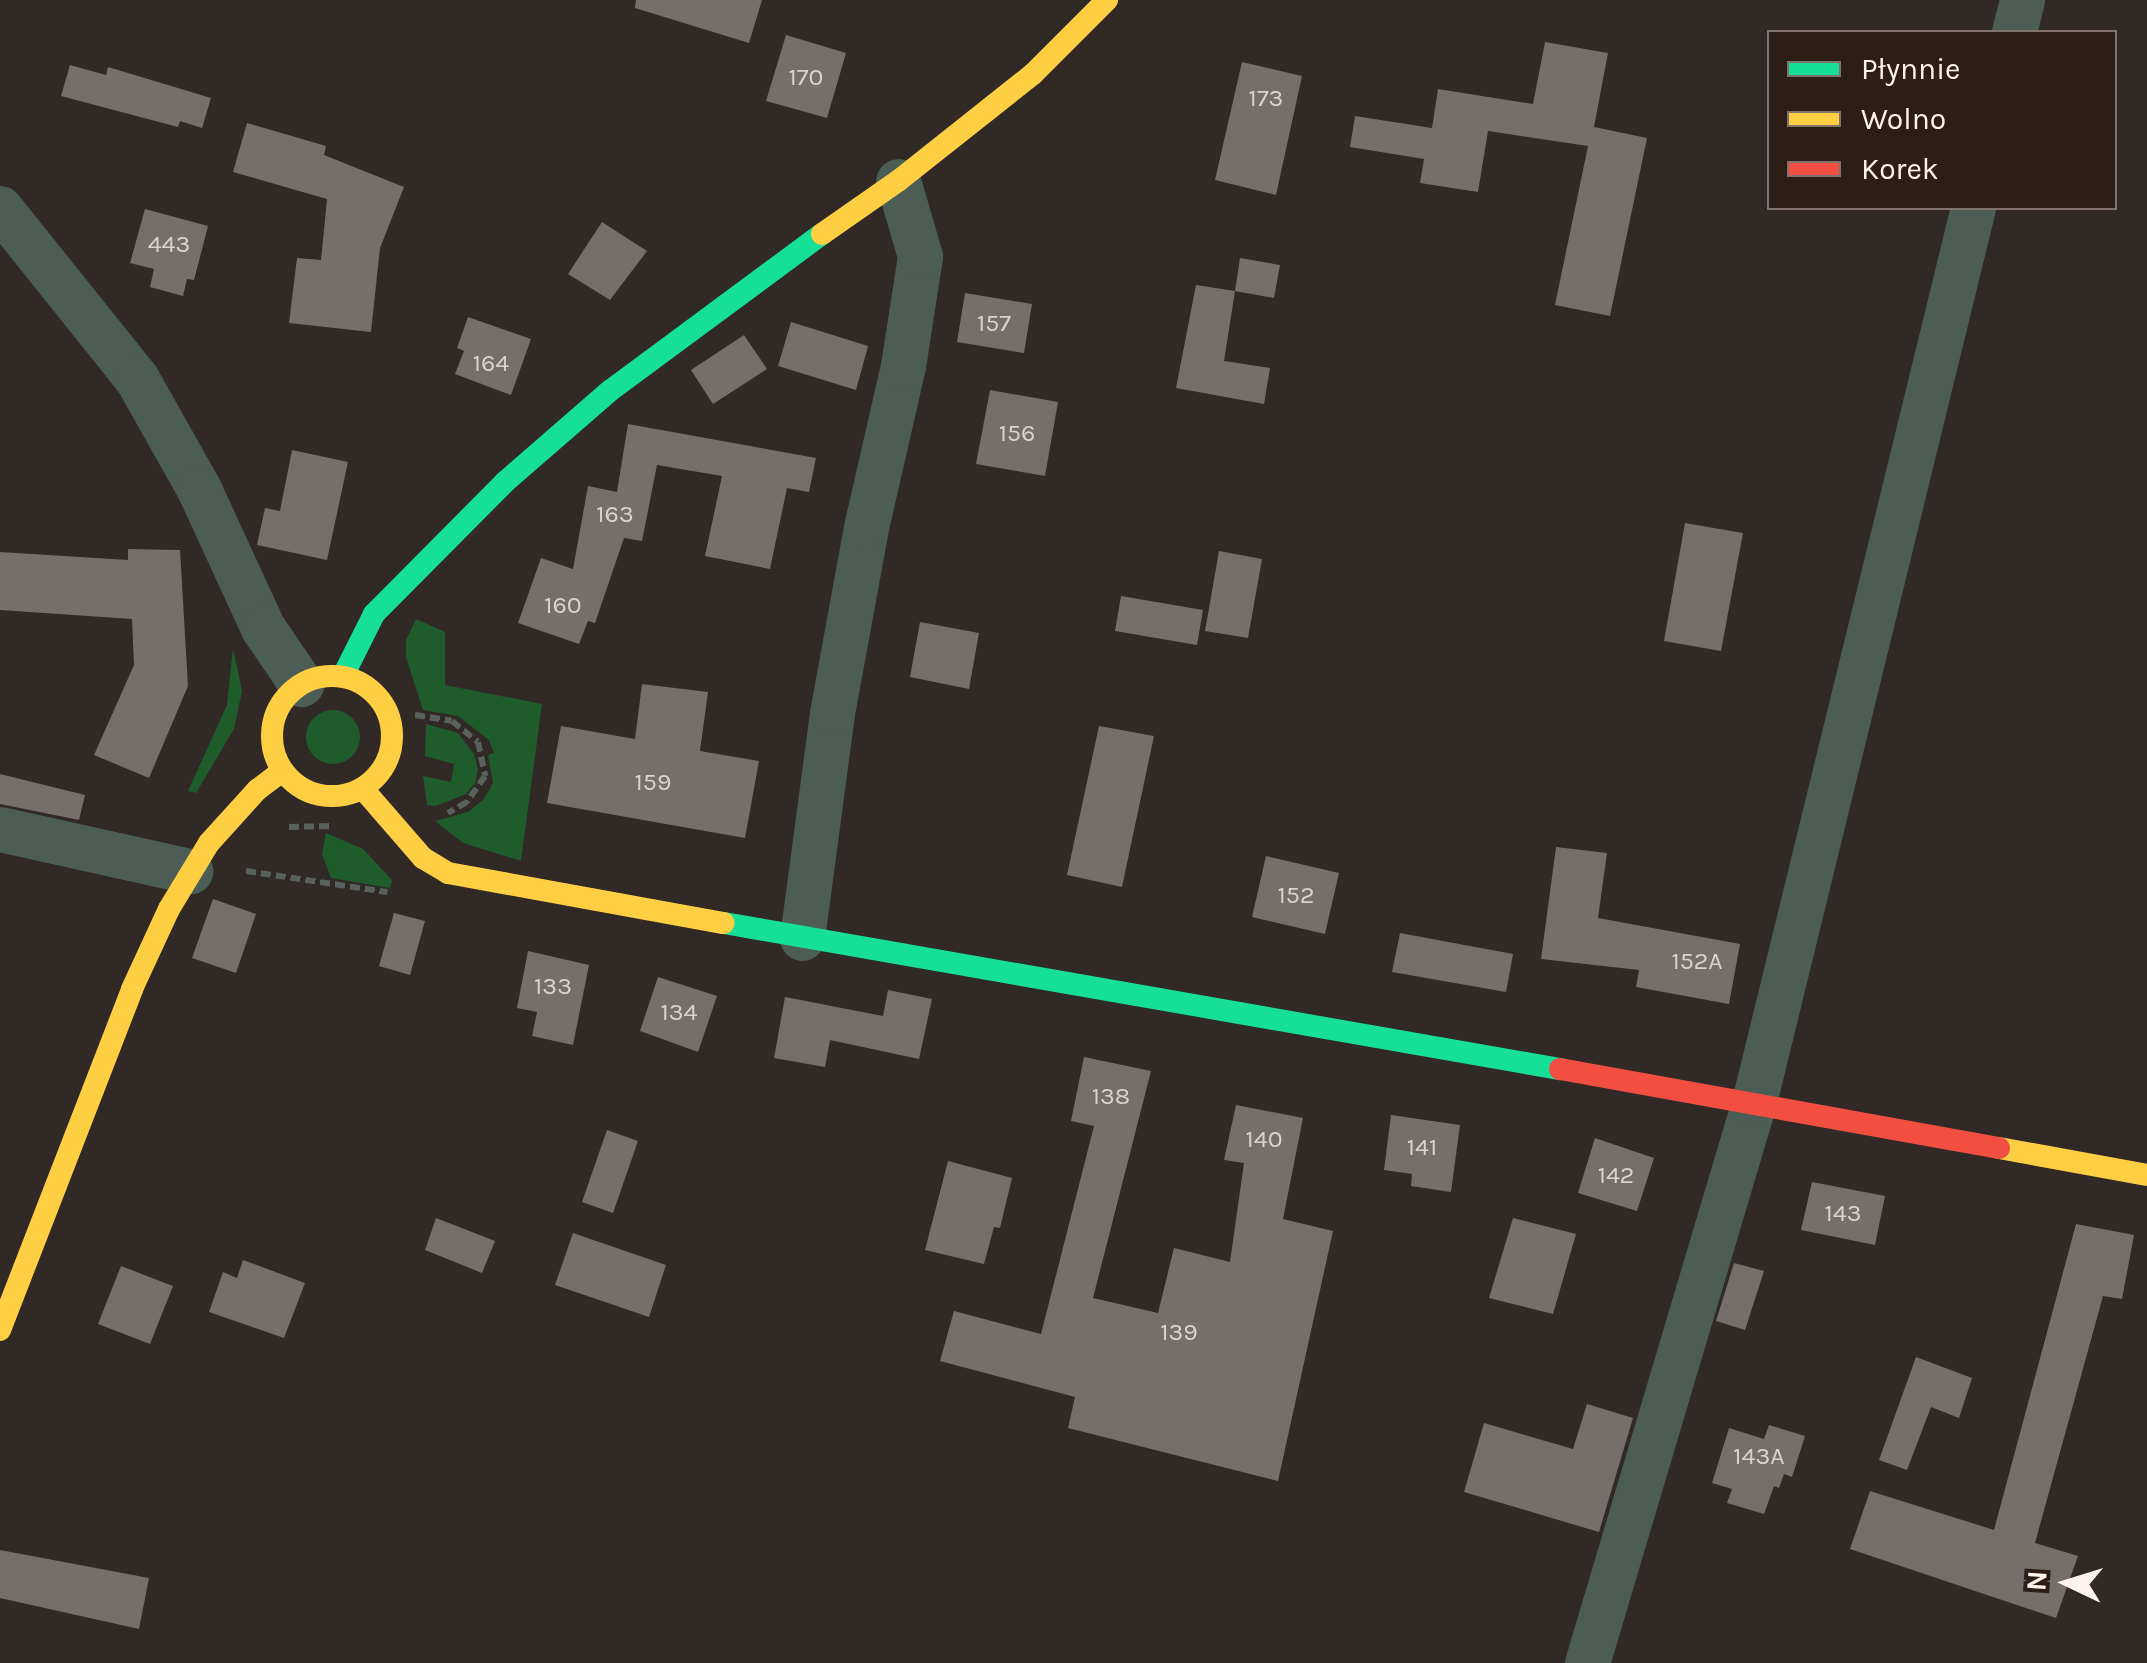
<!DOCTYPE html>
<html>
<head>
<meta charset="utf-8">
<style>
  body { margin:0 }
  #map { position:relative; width:2147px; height:1663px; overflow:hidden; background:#312926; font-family:Karla,sans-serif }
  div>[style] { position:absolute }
  .green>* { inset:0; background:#1e5c2b }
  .round { border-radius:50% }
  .building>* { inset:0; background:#756e6a }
  .path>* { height:6px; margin-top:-3px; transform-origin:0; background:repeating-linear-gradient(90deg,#59615c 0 10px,transparent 0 15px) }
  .street>* { height:45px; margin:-22.5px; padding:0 22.5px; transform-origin:22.5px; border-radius:22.5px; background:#4b5d54 }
  .fast>* { height:22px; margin:-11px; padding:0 11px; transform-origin:11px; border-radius:11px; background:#16e098 }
  .slow>* { height:22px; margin:-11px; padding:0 11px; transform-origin:11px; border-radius:11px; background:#ffcf43 }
  .slow>.ring { margin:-11px; padding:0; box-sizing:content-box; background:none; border:22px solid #ffcf43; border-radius:50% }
  .jam>* { height:22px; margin:-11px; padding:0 11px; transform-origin:11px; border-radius:11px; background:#f24e42 }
  span { translate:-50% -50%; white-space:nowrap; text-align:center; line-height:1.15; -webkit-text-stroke:10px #2c1d17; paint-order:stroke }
  .number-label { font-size:25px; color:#dbd2cd }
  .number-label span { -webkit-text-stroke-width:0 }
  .legend { position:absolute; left:1767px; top:30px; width:350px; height:180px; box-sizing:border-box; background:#2c1d17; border:2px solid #80736d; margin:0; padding:12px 18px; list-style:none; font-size:30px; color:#fdf3ee }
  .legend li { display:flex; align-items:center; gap:20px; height:50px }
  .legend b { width:50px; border:2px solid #80736d }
  .north { position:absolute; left:2017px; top:1533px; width:100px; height:100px; -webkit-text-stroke:8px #2c1d17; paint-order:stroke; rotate:274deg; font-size:28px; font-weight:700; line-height:40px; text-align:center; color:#fdf3ee }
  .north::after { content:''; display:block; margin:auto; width:35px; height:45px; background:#fdf3ee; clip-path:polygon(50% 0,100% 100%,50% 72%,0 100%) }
</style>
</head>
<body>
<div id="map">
  <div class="green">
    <i style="clip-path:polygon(416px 619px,445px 632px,445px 685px,542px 704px,521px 861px,463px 843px,435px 821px,468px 812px,484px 799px,493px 783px,488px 755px,494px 753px,489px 740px,458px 716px,423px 710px,406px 657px,406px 640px)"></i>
    <i style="clip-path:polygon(233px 648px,242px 691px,234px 729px,196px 793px,188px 791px,227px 705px)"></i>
    <i class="round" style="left:306px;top:710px;width:54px;height:54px"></i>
    <i style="clip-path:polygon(426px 724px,458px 733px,474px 754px,478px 769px,475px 783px,466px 794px,436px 806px,427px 805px,423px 776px,451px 782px,454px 764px,425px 756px)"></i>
    <i style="clip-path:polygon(326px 833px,363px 849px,392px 880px,390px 888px,331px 878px,322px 854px)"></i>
  </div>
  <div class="building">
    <i style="clip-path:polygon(636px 0,762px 0,749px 43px,635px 8px)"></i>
    <i style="clip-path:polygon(786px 35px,846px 53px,827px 118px,766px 101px)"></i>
    <i style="clip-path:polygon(1545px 42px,1608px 53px,1594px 127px,1647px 138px,1610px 316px,1555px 305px,1588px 146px,1488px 131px,1478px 192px,1420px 183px,1424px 159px,1350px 147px,1355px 116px,1432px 128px,1438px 89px,1533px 104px)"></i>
    <i style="clip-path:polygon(1242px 62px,1302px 76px,1276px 195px,1215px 180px)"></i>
    <i style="clip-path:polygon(70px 65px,106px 75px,108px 67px,211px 98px,202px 128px,180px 121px,178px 127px,61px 96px)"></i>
    <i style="clip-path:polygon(247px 123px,326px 146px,324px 155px,404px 187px,380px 248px,371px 332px,289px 323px,297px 258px,321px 260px,327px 199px,233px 172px)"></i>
    <i style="clip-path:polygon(145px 209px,208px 226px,194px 280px,187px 279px,183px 296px,150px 287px,154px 269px,130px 263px)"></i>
    <i style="clip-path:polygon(602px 222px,647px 251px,610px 300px,568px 274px)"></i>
    <i style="clip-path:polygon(1240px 258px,1280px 265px,1274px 298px,1235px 291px)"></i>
    <i style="clip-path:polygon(1196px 285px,1235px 291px,1224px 361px,1270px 368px,1264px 404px,1176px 388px)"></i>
    <i style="clip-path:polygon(965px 293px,1032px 304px,1024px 353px,957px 342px)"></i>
    <i style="clip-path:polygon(468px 317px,531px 339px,511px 395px,455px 374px,464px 351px,457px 348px)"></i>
    <i style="clip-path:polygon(791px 322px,868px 346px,856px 390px,778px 366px)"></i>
    <i style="clip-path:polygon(744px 335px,767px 369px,713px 404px,691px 370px)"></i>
    <i style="clip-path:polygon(990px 390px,1058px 402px,1045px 476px,976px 464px)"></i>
    <i style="clip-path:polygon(628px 424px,816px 458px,809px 492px,787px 488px,770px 569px,705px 556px,722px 476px,657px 465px,642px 541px,624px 538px,595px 623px,588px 621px,579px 644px,518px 623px,541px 558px,573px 569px,588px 486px,617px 492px)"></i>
    <i style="clip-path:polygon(292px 450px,348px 462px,327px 560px,257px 545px,265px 508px,280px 511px)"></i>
    <i style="clip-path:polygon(1685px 523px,1743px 533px,1721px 651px,1664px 641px)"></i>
    <i style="clip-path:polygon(128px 549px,180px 550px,188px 686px,149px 778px,94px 755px,134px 665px,132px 619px,0 610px,0 552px,128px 560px)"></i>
    <i style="clip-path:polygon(1219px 551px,1262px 559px,1248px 638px,1205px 631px)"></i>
    <i style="clip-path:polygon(1121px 596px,1203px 610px,1197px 645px,1115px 631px)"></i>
    <i style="clip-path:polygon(920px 622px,979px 633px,969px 689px,910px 677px)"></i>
    <i style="clip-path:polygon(642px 684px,708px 692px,700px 751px,759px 761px,745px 838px,547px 803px,561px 726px,635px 739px)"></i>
    <i style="clip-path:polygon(1099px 726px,1154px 736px,1122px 887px,1067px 875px)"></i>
    <i style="clip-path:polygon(0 774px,85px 795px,79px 820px,0 804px)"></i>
    <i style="clip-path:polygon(1556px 847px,1607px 853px,1598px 918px,1740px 944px,1729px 1004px,1636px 987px,1639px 970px,1541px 959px)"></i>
    <i style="clip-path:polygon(1266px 856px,1339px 873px,1325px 934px,1252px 917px)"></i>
    <i style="clip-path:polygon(213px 899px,256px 914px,236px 973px,192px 958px)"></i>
    <i style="clip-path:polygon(394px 913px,425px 921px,410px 975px,379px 966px)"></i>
    <i style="clip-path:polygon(1400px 933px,1513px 954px,1506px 992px,1392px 972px)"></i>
    <i style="clip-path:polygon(528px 951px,589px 965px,573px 1045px,532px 1036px,537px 1012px,517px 1008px)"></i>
    <i style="clip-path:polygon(658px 977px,717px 996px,698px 1052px,640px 1031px)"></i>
    <i style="clip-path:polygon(888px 990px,932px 999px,919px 1059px,830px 1040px,825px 1067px,774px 1058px,785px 997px,883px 1016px)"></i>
    <i style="clip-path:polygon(1084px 1057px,1151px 1071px,1093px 1298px,1158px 1313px,1174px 1248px,1230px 1262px,1244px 1163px,1224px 1160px,1236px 1105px,1303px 1118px,1283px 1219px,1333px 1231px,1278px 1481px,1068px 1428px,1075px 1397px,940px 1361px,954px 1311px,1041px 1334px,1094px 1126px,1071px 1121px)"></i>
    <i style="clip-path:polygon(1391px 1115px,1460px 1125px,1451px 1192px,1411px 1186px,1412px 1174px,1384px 1170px)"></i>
    <i style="clip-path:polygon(607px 1130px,638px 1141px,613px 1213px,582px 1202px)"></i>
    <i style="clip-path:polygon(1595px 1138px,1654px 1158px,1637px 1211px,1578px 1193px)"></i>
    <i style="clip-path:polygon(948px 1161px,1012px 1178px,1000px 1228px,994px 1227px,984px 1264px,925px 1250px)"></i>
    <i style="clip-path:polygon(1812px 1182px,1885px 1196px,1875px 1245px,1801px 1230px)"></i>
    <i style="clip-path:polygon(436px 1218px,495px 1241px,482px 1273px,425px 1250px)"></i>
    <i style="clip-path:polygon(1513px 1218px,1576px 1234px,1553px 1314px,1489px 1298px)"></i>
    <i style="clip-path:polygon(2076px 1224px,2134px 1235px,2122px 1299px,2103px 1296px,2035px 1543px,2078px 1556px,2056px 1618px,1850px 1549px,1870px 1491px,1994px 1530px)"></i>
    <i style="clip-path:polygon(573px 1233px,666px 1265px,649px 1317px,555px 1285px)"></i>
    <i style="clip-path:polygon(243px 1260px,305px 1283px,284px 1338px,209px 1312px,223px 1272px,237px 1278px)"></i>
    <i style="clip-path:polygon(1734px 1263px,1764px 1271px,1745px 1330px,1716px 1321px)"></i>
    <i style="clip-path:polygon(121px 1266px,173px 1286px,150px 1344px,98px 1324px)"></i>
    <i style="clip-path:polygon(1916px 1357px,1972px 1378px,1959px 1418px,1931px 1407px,1907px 1470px,1879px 1460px)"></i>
    <i style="clip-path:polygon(1587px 1404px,1633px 1418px,1599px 1532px,1464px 1492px,1484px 1423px,1573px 1449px)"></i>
    <i style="clip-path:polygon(1769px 1425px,1805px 1436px,1792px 1477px,1784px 1474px,1779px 1488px,1774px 1486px,1764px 1514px,1727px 1503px,1732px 1489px,1712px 1483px,1729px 1428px,1764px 1439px)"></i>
    <i style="clip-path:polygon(0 1550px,149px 1578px,139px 1629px,0 1598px)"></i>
  </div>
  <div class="path">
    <i style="left:415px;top:715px;width:37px;rotate:9deg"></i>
    <i style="left:452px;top:721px;width:33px;rotate:39deg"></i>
    <i style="left:478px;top:742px;width:35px;rotate:78deg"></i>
    <i style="left:485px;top:776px;width:32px;rotate:125deg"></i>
    <i style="left:467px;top:802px;width:22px;rotate:150deg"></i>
    <i style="left:289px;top:827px;width:42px;rotate:-1.4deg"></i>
    <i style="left:246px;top:871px;width:143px;rotate:8.5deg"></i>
  </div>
  <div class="street">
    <i style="left:2014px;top:32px;width:33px;rotate:-76deg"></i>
    <i style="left:0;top:208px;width:219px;rotate:51.3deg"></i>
    <i style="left:137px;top:379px;width:126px;rotate:60.6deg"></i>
    <i style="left:199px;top:489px;width:153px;rotate:65.3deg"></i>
    <i style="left:263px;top:628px;width:68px;rotate:55.8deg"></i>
    <i style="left:0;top:829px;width:195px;rotate:12.5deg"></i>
    <i style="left:802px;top:938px;width:227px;rotate:-82.4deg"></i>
    <i style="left:832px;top:713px;width:193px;rotate:-79.6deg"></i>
    <i style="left:867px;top:523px;width:161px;rotate:-77.1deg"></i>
    <i style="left:903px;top:366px;width:111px;rotate:-81.2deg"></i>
    <i style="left:920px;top:256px;width:78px;rotate:-106.3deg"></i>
    <i style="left:1587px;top:1663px;width:585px;rotate:-73.42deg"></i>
    <i style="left:1754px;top:1102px;width:920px;rotate:-76.24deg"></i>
  </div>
  <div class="fast">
    <i style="left:343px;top:676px;width:69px;rotate:-63.4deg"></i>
    <i style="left:374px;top:614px;width:186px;rotate:-45.2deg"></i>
    <i style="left:505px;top:482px;width:140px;rotate:-41deg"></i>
    <i style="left:611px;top:390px;width:262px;rotate:-36.5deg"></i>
    <i style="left:724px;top:923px;width:849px;rotate:9.91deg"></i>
  </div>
  <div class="slow">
    <i style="left:822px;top:234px;width:93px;rotate:-34.9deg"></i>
    <i style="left:898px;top:181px;width:172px;rotate:-38.4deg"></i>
    <i style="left:1033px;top:74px;width:105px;rotate:-45deg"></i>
    <i class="ring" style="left:272px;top:676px;width:98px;height:98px"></i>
    <i style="left:363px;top:789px;width:91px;rotate:49deg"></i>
    <i style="left:423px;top:858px;width:29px;rotate:31deg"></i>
    <i style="left:448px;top:873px;width:280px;rotate:10.3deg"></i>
    <i style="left:1999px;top:1148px;width:150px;rotate:10.3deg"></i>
    <i style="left:0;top:1330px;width:366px;rotate:-68.8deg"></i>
    <i style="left:132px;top:989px;width:88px;rotate:-65.2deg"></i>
    <i style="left:169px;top:909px;width:77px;rotate:-58.8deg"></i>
    <i style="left:209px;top:843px;width:72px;rotate:-47.8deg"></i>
    <i style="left:257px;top:790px;width:31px;rotate:-37deg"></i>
  </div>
  <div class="jam">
    <i style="left:1560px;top:1069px;width:446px;rotate:10.2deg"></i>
  </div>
  <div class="number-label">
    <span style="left:806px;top:77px">170</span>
    <span style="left:1266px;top:98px">173</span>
    <span style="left:169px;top:244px">443</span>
    <span style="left:994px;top:323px">157</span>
    <span style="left:491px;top:363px">164</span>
    <span style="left:1017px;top:433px">156</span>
    <span style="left:615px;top:514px">163</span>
    <span style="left:563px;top:605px">160</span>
    <span style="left:653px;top:782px">159</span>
    <span style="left:1296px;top:895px">152</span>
    <span style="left:1697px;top:961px">152A</span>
    <span style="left:553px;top:986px">133</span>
    <span style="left:679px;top:1012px">134</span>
    <span style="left:1111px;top:1096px">138</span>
    <span style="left:1264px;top:1139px">140</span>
    <span style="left:1422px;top:1147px">141</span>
    <span style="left:1616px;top:1175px">142</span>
    <span style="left:1843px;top:1213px">143</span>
    <span style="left:1179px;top:1332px">139</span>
    <span style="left:1759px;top:1456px">143A</span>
  </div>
  <ul class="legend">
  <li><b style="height:12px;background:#16e098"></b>Płynnie</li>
  <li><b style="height:12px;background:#ffcf43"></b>Wolno</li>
  <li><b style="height:12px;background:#f24e42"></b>Korek</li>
  </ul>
  <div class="north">N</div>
</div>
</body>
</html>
